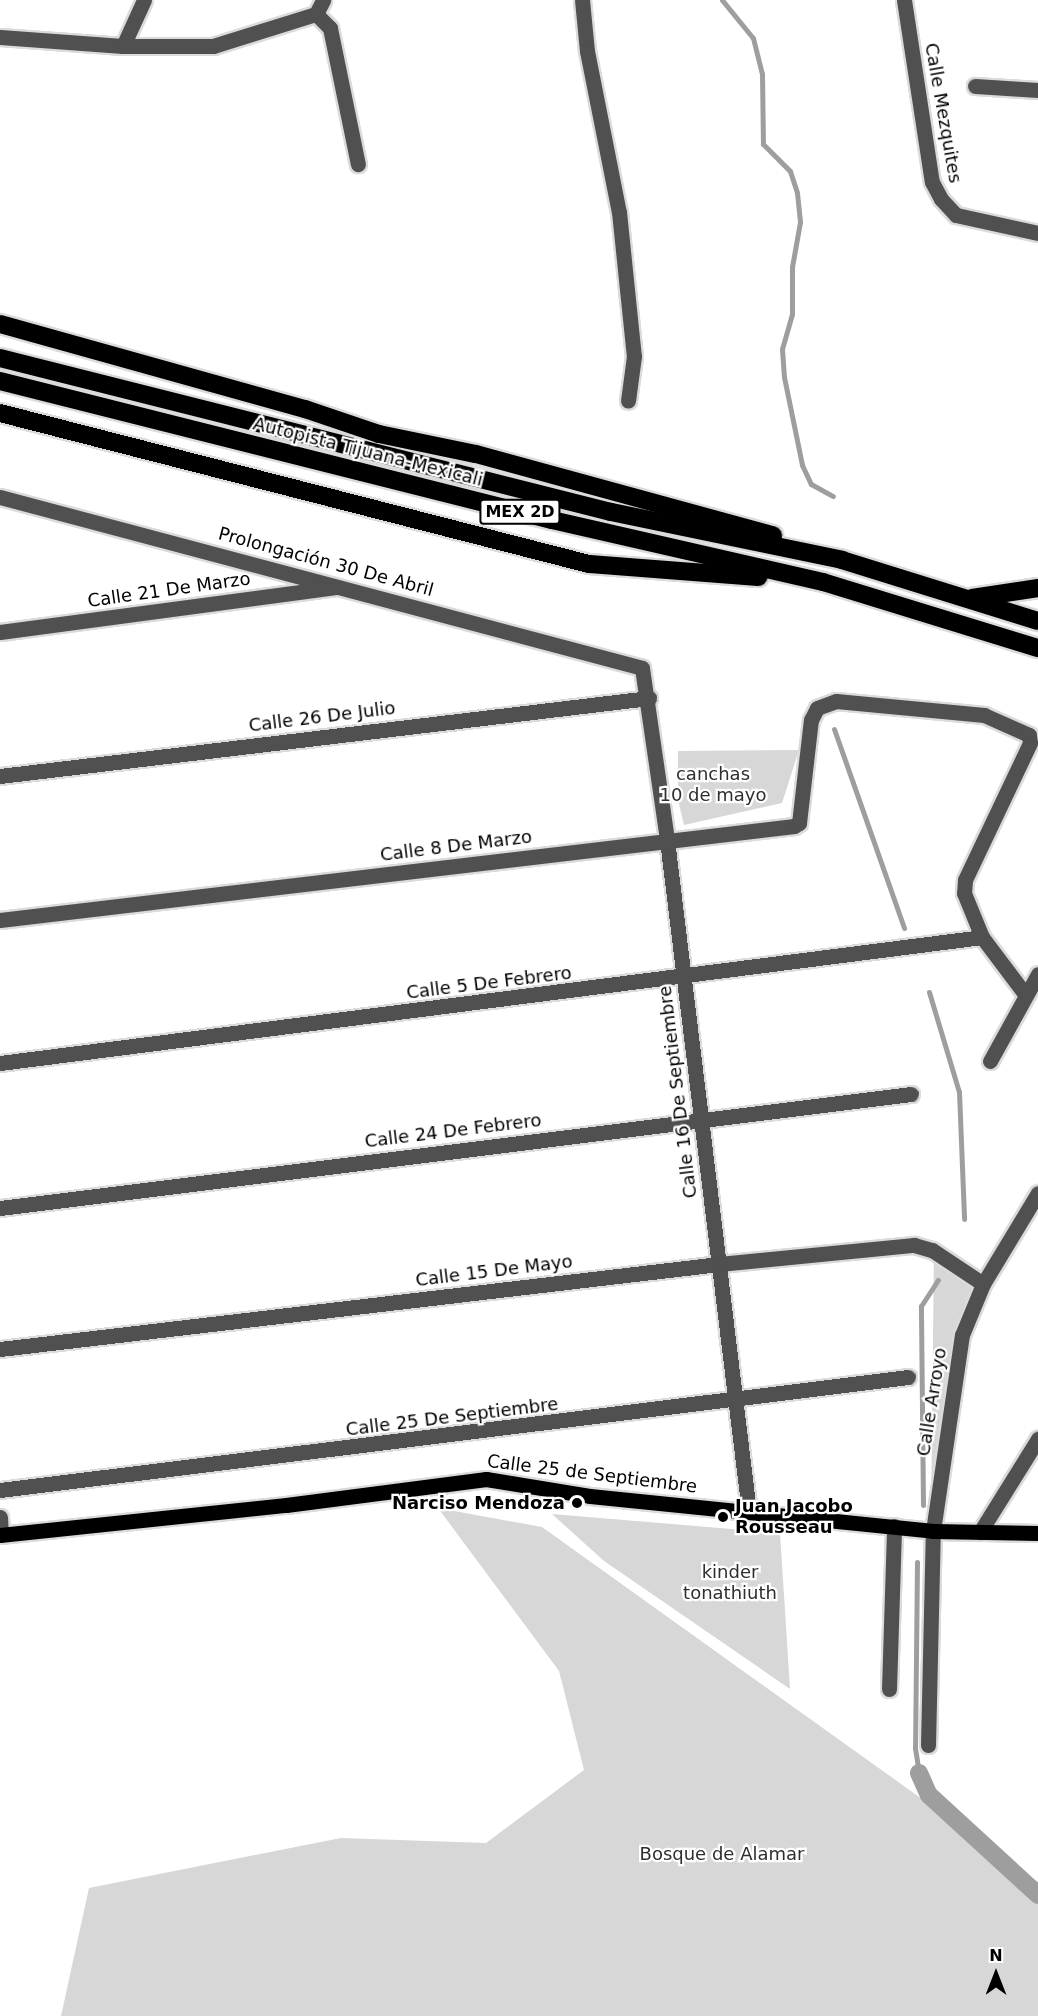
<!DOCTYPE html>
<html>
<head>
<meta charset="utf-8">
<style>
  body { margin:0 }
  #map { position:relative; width:1038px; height:2016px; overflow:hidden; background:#fff; font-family:"DejaVu Sans",sans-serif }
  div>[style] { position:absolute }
  .green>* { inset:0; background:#d7d7d7 }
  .stream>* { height:5px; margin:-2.5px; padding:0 2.5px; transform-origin:2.5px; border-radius:2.5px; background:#9e9e9e }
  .canal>* { height:18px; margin:-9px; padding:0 9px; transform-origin:9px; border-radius:9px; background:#9e9e9e }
  .roads { filter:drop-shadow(2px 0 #dbdbdb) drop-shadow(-2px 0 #dbdbdb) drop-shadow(0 2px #dbdbdb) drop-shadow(0 -2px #dbdbdb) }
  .minor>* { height:15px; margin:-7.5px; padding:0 7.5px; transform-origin:7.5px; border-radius:7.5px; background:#505050 }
  .major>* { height:15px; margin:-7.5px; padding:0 7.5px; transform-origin:7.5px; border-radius:7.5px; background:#000 }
  .highway>* { height:18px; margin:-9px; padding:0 9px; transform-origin:9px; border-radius:9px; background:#000 }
  .dots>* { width:16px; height:16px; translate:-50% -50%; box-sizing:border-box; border:3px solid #fff; border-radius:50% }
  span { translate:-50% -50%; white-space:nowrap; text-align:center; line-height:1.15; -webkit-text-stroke:4.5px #fff; paint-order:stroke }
  .shield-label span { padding:2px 4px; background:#fff; border:2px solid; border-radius:4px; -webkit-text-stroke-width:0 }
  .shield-label { font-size:16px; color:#000; font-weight:700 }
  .street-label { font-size:18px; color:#000 }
  .park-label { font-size:18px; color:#2e2e2e }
  .poi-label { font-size:18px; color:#000; font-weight:700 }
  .right { translate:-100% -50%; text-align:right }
  .left { translate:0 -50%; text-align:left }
  .north { position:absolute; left:966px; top:1944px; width:60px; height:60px; -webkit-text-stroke:4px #fff; paint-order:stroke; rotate:0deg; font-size:16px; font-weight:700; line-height:24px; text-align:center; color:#000 }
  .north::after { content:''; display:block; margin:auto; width:21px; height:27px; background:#000; clip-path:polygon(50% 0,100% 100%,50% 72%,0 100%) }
</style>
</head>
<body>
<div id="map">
  <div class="green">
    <i style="clip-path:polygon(799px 750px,782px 803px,684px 825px,678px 800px,678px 751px)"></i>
    <i style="clip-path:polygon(934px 1247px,981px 1279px,931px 1519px)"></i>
    <i style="clip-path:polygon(438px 1508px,542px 1527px,1038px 1882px,1038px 2016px,61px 2016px,89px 1888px,341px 1838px,486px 1843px,584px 1770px,559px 1671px)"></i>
    <i style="clip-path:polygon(552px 1514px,780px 1533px,790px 1689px,604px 1561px)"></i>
  </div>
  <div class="stream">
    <i style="left:722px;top:0;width:49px;rotate:50.8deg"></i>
    <i style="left:753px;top:38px;width:37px;rotate:76deg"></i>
    <i style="left:762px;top:74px;width:70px;rotate:89.2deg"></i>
    <i style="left:763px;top:144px;width:38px;rotate:45deg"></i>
    <i style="left:790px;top:171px;width:23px;rotate:72deg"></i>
    <i style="left:797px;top:193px;width:29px;rotate:84deg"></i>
    <i style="left:800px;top:222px;width:46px;rotate:100.1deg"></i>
    <i style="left:792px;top:267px;width:47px;rotate:90deg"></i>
    <i style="left:792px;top:314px;width:36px;rotate:106deg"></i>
    <i style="left:782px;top:349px;width:28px;rotate:86deg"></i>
    <i style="left:784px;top:377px;width:90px;rotate:78.4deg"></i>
    <i style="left:802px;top:465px;width:21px;rotate:65deg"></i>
    <i style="left:811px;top:484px;width:25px;rotate:29deg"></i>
    <i style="left:834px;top:729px;width:211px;rotate:70.6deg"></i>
    <i style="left:929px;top:992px;width:104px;rotate:73.3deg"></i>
    <i style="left:959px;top:1092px;width:127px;rotate:87.7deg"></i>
    <i style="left:923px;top:1505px;width:199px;rotate:-90.6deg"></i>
    <i style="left:921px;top:1306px;width:31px;rotate:-57deg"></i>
    <i style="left:917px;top:1562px;width:186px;rotate:90.6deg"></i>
    <i style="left:915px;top:1748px;width:25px;rotate:81deg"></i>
  </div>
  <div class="canal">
    <i style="left:919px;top:1773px;width:24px;rotate:66deg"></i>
    <i style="left:929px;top:1795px;width:148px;rotate:42.5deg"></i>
  </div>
  <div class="roads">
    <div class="minor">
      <i style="left:582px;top:0;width:51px;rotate:84.4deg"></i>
      <i style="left:587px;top:51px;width:164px;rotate:78.8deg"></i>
      <i style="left:619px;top:212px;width:145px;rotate:84.1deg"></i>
      <i style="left:634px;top:356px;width:45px;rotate:97.6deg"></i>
      <i style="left:904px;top:0;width:184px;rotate:81.3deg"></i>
      <i style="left:932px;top:182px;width:19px;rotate:62deg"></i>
      <i style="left:941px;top:199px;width:22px;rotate:47deg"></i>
      <i style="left:956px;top:215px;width:84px;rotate:12.4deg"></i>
      <i style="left:316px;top:14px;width:20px;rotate:45deg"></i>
      <i style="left:330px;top:28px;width:139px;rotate:78.4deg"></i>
      <i style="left:316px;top:14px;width:16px;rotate:-63deg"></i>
      <i style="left:0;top:37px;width:123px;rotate:4.2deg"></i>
      <i style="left:123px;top:46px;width:90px"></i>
      <i style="left:213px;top:46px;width:108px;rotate:-17.3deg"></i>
      <i style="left:123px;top:46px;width:51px;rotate:-65.5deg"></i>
      <i style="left:975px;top:86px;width:63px;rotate:3.6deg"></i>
      <i style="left:0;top:497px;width:664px;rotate:14.91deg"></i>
      <i style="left:642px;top:668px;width:174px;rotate:81.7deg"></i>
      <i style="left:667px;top:840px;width:677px;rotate:83.04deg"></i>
      <i style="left:0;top:632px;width:339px;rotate:-7.6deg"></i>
      <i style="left:0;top:776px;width:654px;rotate:-6.85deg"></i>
      <i style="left:0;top:920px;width:800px;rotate:-6.75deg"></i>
      <i style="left:794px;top:826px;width:6px;rotate:-31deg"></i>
      <i style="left:799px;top:823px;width:104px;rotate:-83.4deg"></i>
      <i style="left:811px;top:720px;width:13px;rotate:-63deg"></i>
      <i style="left:817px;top:708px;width:20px;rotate:-20deg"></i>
      <i style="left:836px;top:701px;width:149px;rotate:5.4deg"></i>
      <i style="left:984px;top:715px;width:49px;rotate:24deg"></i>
      <i style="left:1029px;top:735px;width:8px;rotate:83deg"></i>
      <i style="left:1030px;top:743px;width:152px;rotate:115.4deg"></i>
      <i style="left:965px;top:880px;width:13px;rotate:94deg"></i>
      <i style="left:964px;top:893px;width:48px;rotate:67.8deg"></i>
      <i style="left:982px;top:937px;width:71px;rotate:53deg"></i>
      <i style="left:990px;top:1061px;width:99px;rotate:-61.1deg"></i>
      <i style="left:0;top:1063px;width:990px;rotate:-7.31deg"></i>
      <i style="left:0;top:1208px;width:918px;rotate:-7.13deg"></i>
      <i style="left:0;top:1349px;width:724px;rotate:-6.74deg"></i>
      <i style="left:719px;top:1264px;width:196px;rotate:-5.6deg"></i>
      <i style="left:914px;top:1245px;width:19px;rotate:16deg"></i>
      <i style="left:932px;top:1250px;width:61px;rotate:33.7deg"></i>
      <i style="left:0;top:1490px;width:915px;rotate:-7.09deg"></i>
      <i style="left:0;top:1517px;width:18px;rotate:87deg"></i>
      <i style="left:980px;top:1532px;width:110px;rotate:-58.1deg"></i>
      <i style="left:889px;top:1689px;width:163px;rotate:-88.2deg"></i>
      <i style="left:928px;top:1745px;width:214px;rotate:-88.7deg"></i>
      <i style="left:933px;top:1531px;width:198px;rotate:-81.6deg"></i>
      <i style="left:962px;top:1335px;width:55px;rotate:-67.6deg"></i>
      <i style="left:983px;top:1284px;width:106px;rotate:-58.9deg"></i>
    </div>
    <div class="major">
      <i style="left:0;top:1535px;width:288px;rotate:-6deg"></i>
      <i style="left:286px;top:1505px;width:202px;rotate:-7.4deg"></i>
      <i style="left:486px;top:1479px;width:105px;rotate:9.3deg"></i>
      <i style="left:590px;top:1496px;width:345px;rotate:5.8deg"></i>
      <i style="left:933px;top:1531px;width:105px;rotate:1.1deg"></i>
    </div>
    <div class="highway">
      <i style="left:0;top:324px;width:317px;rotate:15.6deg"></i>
      <i style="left:305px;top:409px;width:78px;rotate:18.7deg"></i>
      <i style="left:379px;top:434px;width:99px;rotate:11.7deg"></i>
      <i style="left:476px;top:454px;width:308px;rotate:15.3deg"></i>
      <i style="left:0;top:358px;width:630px;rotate:14.15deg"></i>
      <i style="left:611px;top:512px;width:236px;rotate:11.7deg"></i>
      <i style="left:842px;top:560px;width:205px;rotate:17.3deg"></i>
      <i style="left:0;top:381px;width:569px;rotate:14.13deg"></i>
      <i style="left:552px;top:520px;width:278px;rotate:12.9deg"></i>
      <i style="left:823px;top:582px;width:225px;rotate:17.1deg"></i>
      <i style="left:0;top:413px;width:608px;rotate:14.38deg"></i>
      <i style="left:589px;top:564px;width:170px;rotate:4.4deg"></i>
      <i style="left:972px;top:598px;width:67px;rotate:-8.6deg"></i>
    </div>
  </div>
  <div class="dots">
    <i style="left:577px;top:1503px;background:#000"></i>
    <i style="left:723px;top:1517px;background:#000"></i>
  </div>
  <div class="shield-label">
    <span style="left:520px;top:512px">MEX 2D</span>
  </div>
  <div class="street-label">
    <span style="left:943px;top:113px;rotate:80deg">Calle Mezquites</span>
    <span style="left:368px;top:452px;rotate:14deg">Autopista Tijuana-Mexicali</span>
    <span style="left:326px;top:562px;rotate:15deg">Prolongación 30 De Abril</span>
    <span style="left:169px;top:590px;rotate:-8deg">Calle 21 De Marzo</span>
    <span style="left:322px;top:717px;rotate:-7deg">Calle 26 De Julio</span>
    <span style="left:456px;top:846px;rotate:-7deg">Calle 8 De Marzo</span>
    <span style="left:489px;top:983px;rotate:-7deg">Calle 5 De Febrero</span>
    <span style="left:678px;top:1092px;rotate:-97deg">Calle 16 De Septiembre</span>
    <span style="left:453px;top:1131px;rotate:-7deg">Calle 24 De Febrero</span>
    <span style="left:494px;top:1271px;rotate:-7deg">Calle 15 De Mayo</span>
    <span style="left:932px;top:1402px;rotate:-81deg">Calle Arroyo</span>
    <span style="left:452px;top:1417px;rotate:-7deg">Calle 25 De Septiembre</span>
    <span style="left:592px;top:1474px;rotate:7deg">Calle 25 de Septiembre</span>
  </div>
  <div class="park-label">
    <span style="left:713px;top:785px">canchas<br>10 de mayo</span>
    <span style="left:730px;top:1583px">kinder<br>tonathiuth</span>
    <span style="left:722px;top:1854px">Bosque de Alamar</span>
  </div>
  <div class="poi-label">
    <span class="right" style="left:565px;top:1503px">Narciso Mendoza</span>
    <span class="left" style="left:735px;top:1517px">Juan Jacobo<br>Rousseau</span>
  </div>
  <div class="north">N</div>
</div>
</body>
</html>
